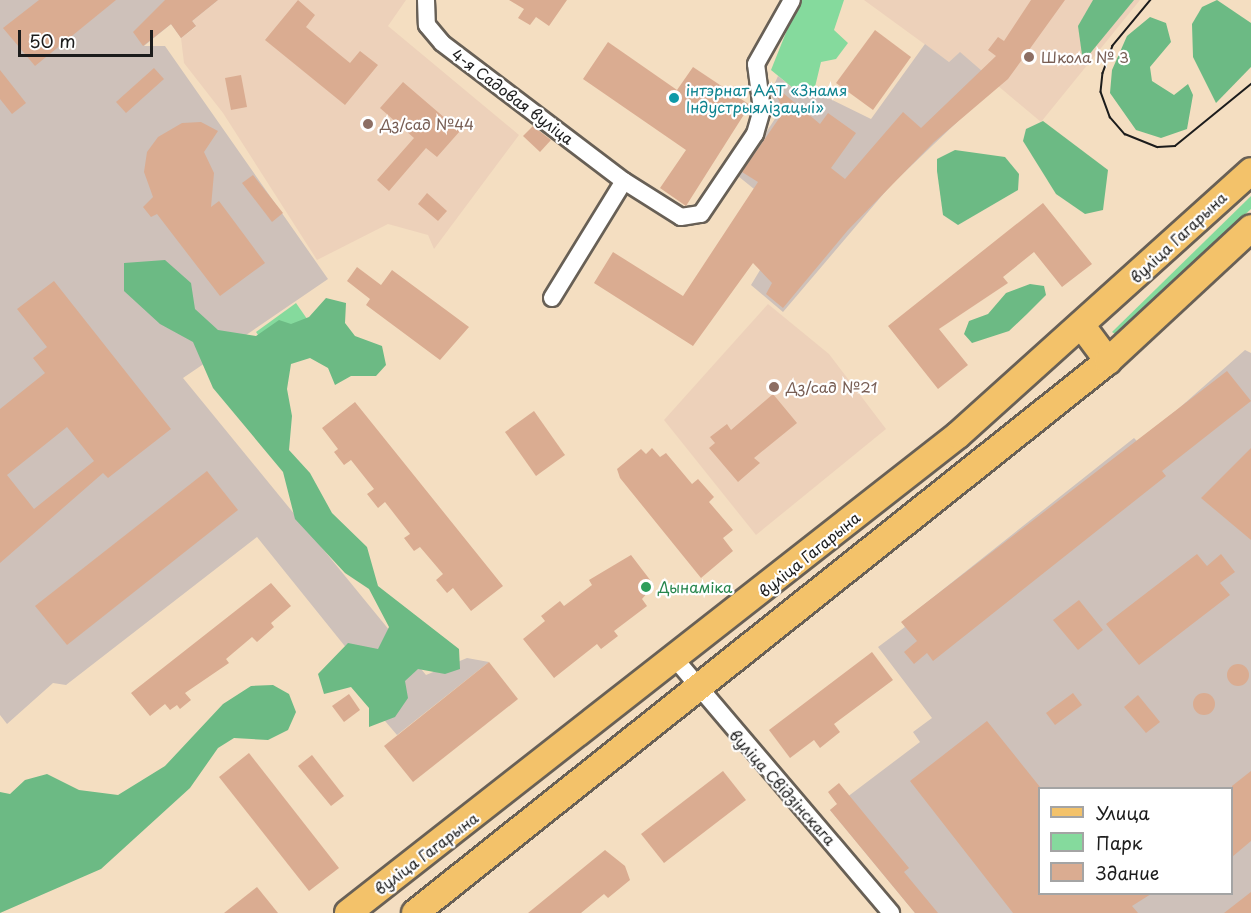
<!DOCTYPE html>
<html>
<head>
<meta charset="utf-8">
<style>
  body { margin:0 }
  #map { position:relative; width:1251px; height:913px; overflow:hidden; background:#f4dec1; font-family:"Playpen Sans",sans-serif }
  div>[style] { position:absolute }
  .built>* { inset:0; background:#edd1ba }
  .industrial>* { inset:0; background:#cec1ba }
  .green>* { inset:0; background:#85da9d }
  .forest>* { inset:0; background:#6cba84 }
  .building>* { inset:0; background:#daac91 }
  .round { border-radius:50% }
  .roads { filter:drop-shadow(2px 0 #686056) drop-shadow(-2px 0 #686056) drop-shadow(0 2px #686056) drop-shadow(0 -2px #686056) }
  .street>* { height:16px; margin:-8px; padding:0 8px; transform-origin:8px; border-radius:8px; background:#fff }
  .primary>* { height:26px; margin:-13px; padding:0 13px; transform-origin:13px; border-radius:13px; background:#f3c26a }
  .tram>* { height:1.5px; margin:-0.75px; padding:0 0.75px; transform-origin:0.75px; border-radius:0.75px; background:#1c1c1c }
  .dots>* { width:16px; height:16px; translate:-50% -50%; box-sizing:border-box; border:3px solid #fff; border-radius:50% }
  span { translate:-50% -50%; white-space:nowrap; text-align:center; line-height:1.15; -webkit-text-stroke:4.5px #fff; paint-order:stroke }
  .education-label { font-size:15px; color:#785e54 }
  .left { translate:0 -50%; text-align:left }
  .culture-label { font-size:15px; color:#0d838f }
  .street-label { font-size:15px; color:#1c1c1c }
  .leisure-label { font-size:15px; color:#27864d }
  .legend { position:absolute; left:1038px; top:787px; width:195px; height:108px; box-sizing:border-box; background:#fff; border:2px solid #a4a4a4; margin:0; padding:8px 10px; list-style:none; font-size:18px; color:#1c1c1c }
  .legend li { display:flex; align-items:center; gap:12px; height:30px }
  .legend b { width:30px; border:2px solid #a4a4a4 }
  .scale { position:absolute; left:18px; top:30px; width:135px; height:27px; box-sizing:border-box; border:3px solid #1c1c1c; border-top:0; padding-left:8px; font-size:18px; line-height:21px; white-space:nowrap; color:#1c1c1c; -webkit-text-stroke:4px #fff; paint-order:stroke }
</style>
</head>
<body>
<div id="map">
  <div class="built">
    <i style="clip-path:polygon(218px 0,406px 0,388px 26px,519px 135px,434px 249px,428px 235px,388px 224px,317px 260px,223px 113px,184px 63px,181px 38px,196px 27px,192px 21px)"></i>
    <i style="clip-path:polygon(864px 0,1140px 0,1041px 122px,959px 53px,949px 62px)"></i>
    <i style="clip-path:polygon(768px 304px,829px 354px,886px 429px,756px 535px,664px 420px)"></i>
  </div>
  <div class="industrial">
    <i style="clip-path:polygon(0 0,218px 0,192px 21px,196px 26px,181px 38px,171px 24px,144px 46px,165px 46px,328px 279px,183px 378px,426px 675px,467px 658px,489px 662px,397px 735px,345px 674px,356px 660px,257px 537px,66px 685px,53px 683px,7px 724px,0 715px)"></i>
    <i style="clip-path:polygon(925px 44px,949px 62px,960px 52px,997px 84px,891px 185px,783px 312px,751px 285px,791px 219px,738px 176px,780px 111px,770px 94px,778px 76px,804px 97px,814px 91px,871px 119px)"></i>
    <i style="clip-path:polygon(evenodd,1245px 350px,1251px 353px,1251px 913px,915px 913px,830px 810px,920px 742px,913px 732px,932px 718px,878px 647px,905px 627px,902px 622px,1134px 438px,1137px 441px,1177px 410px,1245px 350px,1040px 788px,1232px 788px,1232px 894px,1040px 894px,1040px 788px)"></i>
  </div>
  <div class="green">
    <i style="clip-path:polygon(799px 0,844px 0,834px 30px,848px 43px,836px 59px,821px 62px,814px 91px,804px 97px,771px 70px)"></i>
    <i style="clip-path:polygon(1251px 196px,1251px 209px,1115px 334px,1112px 332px)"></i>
    <i style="clip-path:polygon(296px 303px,314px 329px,274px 357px,256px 332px)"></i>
  </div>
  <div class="forest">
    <i style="clip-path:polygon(1093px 0,1134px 0,1083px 62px,1078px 26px)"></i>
    <i style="clip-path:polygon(1217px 0,1251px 23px,1251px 67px,1216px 103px,1193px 57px,1192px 24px,1202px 7px)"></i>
    <i style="clip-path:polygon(1150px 17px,1166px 23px,1171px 42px,1150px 67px,1152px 81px,1174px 95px,1188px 84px,1193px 95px,1187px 129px,1161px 138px,1136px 130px,1110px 93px,1112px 70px,1127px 36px)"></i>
    <i style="clip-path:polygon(1043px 121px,1108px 170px,1103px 210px,1085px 214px,1056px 194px,1023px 141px,1026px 129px)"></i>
    <i style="clip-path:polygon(955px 150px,1005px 157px,1019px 174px,1018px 190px,958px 225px,943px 215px,937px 171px,937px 159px)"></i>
    <i style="clip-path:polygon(165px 260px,191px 283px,195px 309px,218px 330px,256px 336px,279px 320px,291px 324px,309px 317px,326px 298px,346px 303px,345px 323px,355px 336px,382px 346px,386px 365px,376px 376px,351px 376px,335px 385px,328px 368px,310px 358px,291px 364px,287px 389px,292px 416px,289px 450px,310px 473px,332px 513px,367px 547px,378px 586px,459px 649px,460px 669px,445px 674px,418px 669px,405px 681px,408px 698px,395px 717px,369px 727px,369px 708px,351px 687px,324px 694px,318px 674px,348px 643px,378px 649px,389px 627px,369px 589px,345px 573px,295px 519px,283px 472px,213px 388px,193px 342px,160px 324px,124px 291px,124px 263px)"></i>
    <i style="clip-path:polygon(1030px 284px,1044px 286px,1046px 295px,1027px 314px,1009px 331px,972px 343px,964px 334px,969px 321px,988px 314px,1006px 293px)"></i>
    <i style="clip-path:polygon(273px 685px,289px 694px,296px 712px,288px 730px,268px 740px,234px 738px,218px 748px,190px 788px,101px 869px,0 913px,0 792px,10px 794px,25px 780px,47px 774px,79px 790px,118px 795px,165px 766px,223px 704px,251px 686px)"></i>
  </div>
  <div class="building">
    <i style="clip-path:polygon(39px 0,116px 0,35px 66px,3px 28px)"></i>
    <i style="clip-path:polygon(165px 0,218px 0,192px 21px,196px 26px,181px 38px,171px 24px,143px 46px,133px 32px)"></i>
    <i style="clip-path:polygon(298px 0,315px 15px,306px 27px,350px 63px,360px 51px,378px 65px,345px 105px,265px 40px)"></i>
    <i style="clip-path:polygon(509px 0,567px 0,549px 26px,536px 17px,530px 25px,518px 18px,524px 9px)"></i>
    <i style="clip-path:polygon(1031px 0,1065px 0,1008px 79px,934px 142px,848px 230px,783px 308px,766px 294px,772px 283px,753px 263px,693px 346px,594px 283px,613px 252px,683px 296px,758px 182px,742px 172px,784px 111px,770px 82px,820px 124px,828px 113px,856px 133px,831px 168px,845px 179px,903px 112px,921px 128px,996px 56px,988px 50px,998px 37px,1004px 41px)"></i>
    <i style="clip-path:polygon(875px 30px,911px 57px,873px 110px,836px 83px)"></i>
    <i style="clip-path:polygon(608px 42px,677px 90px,693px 67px,750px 105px,686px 206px,660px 188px,686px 150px,583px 79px)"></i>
    <i style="clip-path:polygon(154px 68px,164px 79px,126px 113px,116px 102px)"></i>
    <i style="clip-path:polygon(0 70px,26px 103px,12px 114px,0 99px)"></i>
    <i style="clip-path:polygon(241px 75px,247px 107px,231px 110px,225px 78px)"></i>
    <i style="clip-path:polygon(403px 82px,460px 131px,437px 157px,426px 148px,389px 191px,377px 180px,414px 138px,380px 108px)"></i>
    <i style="clip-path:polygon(201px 122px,218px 131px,204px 152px,214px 173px,211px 207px,219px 201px,265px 263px,220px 296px,157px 214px,151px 217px,143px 207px,153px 197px,144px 172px,147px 152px,158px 137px,182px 123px)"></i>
    <i style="clip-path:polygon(533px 126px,551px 140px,540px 152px,523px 136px)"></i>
    <i style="clip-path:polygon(253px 175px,283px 213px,272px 222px,242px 183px)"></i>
    <i style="clip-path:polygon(427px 193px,447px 211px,438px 221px,418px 204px)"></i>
    <i style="clip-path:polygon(1043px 203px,1092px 264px,1062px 287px,1034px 252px,1003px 277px,1008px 283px,939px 329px,968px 365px,938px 389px,888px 326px)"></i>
    <i style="clip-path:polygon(357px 267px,381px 285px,392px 270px,469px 327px,440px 360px,366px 305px,370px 299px,347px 281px)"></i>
    <i style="clip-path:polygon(evenodd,54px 281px,171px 429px,108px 478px,103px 473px,0 563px,0 409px,45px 373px,33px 358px,47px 347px,17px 309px,54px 281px,67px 427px,94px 461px,34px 509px,7px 475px,67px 427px)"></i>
    <i style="clip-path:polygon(1227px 371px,1251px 401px,1162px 471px,1166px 476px,933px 661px,927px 653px,914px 664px,904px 652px,917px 641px,901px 622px)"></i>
    <i style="clip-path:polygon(773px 394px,797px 423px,754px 458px,760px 463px,738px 482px,709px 448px,715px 443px,710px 437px,727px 424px,731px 430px)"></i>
    <i style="clip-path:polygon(355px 402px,503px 586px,471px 611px,453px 588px,447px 593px,436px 580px,443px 574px,420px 547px,414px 551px,404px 538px,410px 534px,385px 502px,378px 508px,367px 494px,374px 489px,351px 460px,344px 465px,334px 452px,338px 449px,322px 428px)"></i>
    <i style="clip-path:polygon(534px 411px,565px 455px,536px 476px,505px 432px)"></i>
    <i style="clip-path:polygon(652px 448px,660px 457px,666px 453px,692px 484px,698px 479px,714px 497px,709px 502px,733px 530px,723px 538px,733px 551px,701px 578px,620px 478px,617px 469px,641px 449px,646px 454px)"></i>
    <i style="clip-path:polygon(1251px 448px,1251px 540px,1201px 498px)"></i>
    <i style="clip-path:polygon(207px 471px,238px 510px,67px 645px,35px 606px)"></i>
    <i style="clip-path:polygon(1197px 554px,1207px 566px,1221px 554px,1235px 572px,1220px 583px,1230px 595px,1139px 665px,1106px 624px)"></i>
    <i style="clip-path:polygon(631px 555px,654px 585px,642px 599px,647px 606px,614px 631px,618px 636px,601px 649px,597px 644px,554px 678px,523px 639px,545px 621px,541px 616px,560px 601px,564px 606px,592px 585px,589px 580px)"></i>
    <i style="clip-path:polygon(271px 583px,291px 606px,271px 623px,274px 627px,257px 642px,252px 637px,226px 659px,229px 663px,185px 693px,191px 700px,180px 709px,177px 705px,170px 710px,165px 704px,150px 716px,131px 693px)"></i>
    <i style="clip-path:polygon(1079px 600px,1103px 630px,1078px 650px,1053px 620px)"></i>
    <i style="clip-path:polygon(872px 652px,893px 680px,834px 724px,840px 732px,820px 748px,814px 740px,790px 758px,769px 730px)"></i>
    <i style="clip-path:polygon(489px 662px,518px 699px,413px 782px,384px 746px)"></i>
    <i class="round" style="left:1227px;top:664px;width:22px;height:22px"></i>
    <i class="round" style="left:1193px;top:693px;width:22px;height:22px"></i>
    <i style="clip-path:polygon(1073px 693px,1082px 705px,1055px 725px,1046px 713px)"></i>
    <i style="clip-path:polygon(349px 694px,360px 710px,344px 722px,332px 706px)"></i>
    <i style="clip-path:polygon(1138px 695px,1160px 722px,1146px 733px,1124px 707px)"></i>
    <i style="clip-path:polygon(987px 721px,1040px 787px,1040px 894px,1151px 894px,1132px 906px,1138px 913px,1013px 913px,910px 781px)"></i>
    <i style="clip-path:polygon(249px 753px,339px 868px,309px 891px,219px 777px)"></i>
    <i style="clip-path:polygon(312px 755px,344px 796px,331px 806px,298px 766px)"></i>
    <i style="clip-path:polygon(723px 771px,746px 800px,664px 863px,641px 834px)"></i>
    <i style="clip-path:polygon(1251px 771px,1251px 841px,1232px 857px,1232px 786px)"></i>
    <i style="clip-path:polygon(839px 783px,909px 868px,904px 872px,938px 913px,915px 913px,830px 810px,837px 804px,828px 792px)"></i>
    <i style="clip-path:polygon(605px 850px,625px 866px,630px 880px,608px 898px,604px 894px,581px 913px,528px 913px)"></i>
    <i style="clip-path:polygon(257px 887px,278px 913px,224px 913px)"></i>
    <i style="clip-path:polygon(1251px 892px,1251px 913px,1224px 913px)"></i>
  </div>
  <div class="roads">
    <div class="street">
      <i style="left:426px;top:0;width:25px;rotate:88deg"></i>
      <i style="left:427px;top:25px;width:23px;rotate:50deg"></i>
      <i style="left:442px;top:43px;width:228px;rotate:37.2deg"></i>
      <i style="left:552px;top:298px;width:137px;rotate:-58.4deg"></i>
      <i style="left:624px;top:181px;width:67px;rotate:32.3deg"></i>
      <i style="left:681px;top:217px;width:20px;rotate:-9deg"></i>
      <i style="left:701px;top:214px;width:97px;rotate:-56deg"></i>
      <i style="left:755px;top:134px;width:25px;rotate:-74deg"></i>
      <i style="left:762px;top:110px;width:46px;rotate:-97.4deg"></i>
      <i style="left:756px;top:64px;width:73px;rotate:-60.6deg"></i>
      <i style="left:676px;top:660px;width:332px;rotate:49.6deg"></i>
    </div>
    <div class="primary">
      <i style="left:1082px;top:326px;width:44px;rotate:53.4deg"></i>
      <i style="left:348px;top:913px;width:775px;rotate:-38.08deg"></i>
      <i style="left:958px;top:435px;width:394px;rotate:-42deg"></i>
      <i style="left:415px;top:913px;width:886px;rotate:-38.54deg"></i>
      <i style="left:1108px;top:361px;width:195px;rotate:-42.9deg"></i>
    </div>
  </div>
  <div class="tram">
    <i style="left:1151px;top:0;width:60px;rotate:129.6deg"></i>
    <i style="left:1113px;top:46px;width:29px;rotate:110deg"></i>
    <i style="left:1103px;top:73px;width:19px;rotate:96deg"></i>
    <i style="left:1101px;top:92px;width:27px;rotate:70deg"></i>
    <i style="left:1110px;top:117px;width:23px;rotate:49deg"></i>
    <i style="left:1125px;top:134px;width:35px;rotate:22deg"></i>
    <i style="left:1158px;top:147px;width:17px;rotate:-3deg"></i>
    <i style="left:1175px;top:146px;width:98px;rotate:-39.2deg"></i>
  </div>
  <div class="dots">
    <i style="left:1029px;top:57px;background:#8d6e63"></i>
    <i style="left:674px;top:98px;background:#0f9aa8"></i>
    <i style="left:368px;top:124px;background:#8d6e63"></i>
    <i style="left:774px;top:387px;background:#8d6e63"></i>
    <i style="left:646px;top:587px;background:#2e9e5b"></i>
  </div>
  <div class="education-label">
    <span class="left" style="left:1041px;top:57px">Школа № 3</span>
    <span class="left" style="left:380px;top:124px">Дз/сад №44</span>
    <span class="left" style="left:786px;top:387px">Дз/сад №21</span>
  </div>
  <div class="culture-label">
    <span class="left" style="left:686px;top:98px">інтэрнат ААТ «Знамя<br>Індустрыялізацыі»</span>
  </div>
  <div class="street-label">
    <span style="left:513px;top:96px;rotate:37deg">4-я Садовая вуліца</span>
    <span style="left:1178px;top:237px;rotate:-43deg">вуліца Гагарына</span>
    <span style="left:809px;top:554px;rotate:-39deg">вуліца Гагарына</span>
    <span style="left:783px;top:787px;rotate:48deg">вуліца Свідзінскага</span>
    <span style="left:426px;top:853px;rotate:-37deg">вуліца Гагарына</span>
  </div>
  <div class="leisure-label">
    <span class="left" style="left:658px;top:587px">Дынаміка</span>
  </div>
  <ul class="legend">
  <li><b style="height:8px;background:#f3c26a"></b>Улица</li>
  <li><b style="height:16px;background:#85da9d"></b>Парк</li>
  <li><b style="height:16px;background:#daac91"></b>Здание</li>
  </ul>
  <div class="scale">50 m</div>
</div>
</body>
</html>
